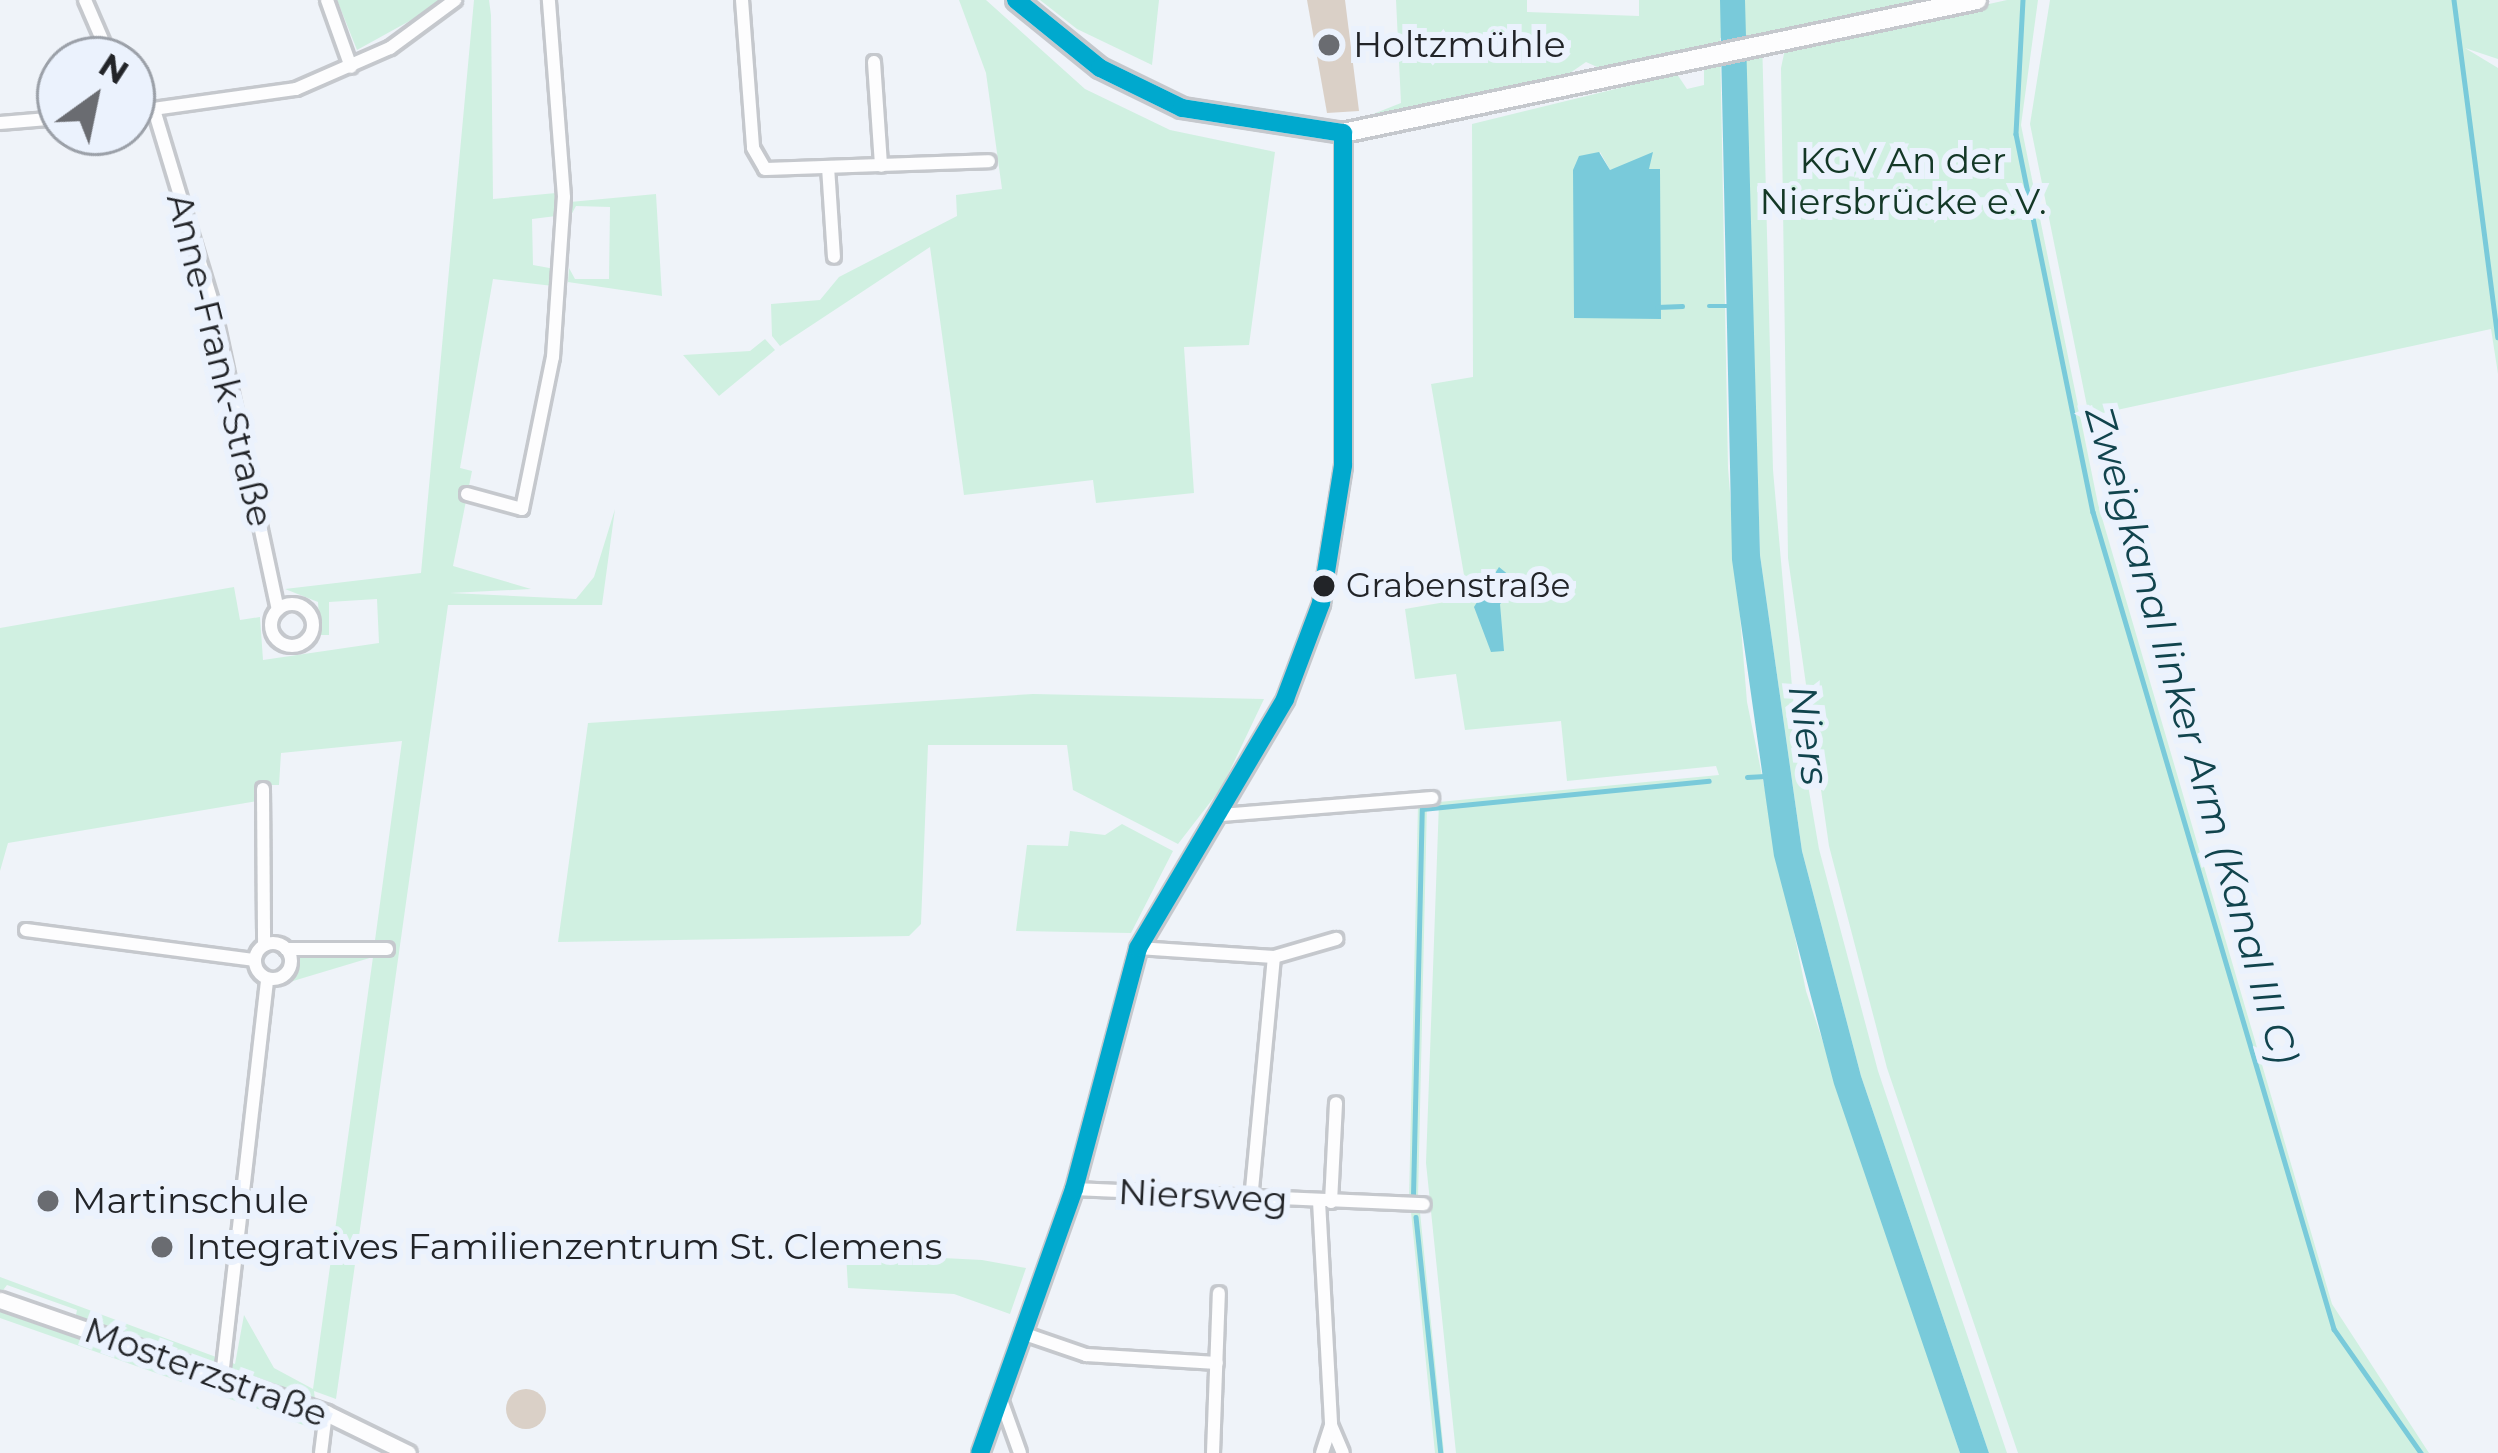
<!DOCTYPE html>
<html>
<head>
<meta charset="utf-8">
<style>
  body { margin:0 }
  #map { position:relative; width:2498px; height:1453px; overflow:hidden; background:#eff3f9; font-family:Montserrat,sans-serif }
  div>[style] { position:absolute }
  .green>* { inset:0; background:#d0f0e1 }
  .water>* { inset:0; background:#79cada }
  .stream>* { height:4.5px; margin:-2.25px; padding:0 2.25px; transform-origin:2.25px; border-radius:2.25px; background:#79cada }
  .building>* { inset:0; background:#dad0c7 }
  .round { border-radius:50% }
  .roads { filter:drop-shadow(3px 0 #c5c8cd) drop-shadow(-3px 0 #c5c8cd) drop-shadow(0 3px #c5c8cd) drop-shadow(0 -3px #c5c8cd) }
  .minor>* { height:12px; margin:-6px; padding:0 6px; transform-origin:6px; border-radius:6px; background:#fdfdfe }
  .minor>.ring { margin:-6px; padding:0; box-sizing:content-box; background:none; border:12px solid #fdfdfe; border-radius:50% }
  .tertiary>* { height:15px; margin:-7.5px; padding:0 7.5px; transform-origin:7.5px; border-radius:7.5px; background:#fdfdfe }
  .secondary>* { height:18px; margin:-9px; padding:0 9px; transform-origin:9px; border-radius:9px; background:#fdfdfe }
  .bus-1>* { height:18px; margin:-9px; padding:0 9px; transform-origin:9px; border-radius:9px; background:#00a9ce }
  .dots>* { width:33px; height:33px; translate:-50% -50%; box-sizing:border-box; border:6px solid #ebf2fd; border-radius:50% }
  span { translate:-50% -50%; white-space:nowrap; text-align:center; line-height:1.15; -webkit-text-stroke:12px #ebf2fd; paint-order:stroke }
  .bus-label { font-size:33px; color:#222428 }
  .left { translate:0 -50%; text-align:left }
  .poi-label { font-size:36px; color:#222428 }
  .park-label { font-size:36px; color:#133826 }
  .street-label { font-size:36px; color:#222428 }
  .water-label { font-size:39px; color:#11444d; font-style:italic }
  .north { position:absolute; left:36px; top:36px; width:120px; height:120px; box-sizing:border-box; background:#ebf2fd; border:3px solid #9ba0a8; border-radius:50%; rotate:33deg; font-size:33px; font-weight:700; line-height:48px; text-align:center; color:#222428 }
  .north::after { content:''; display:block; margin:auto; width:42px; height:54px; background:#6a6c71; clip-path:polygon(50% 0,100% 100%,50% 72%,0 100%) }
</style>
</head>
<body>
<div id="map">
  <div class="green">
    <i style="clip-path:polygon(337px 0,444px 0,444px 2px,357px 50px)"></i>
    <i style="clip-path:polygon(474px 0,489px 0,491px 15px,493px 199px,556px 193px,556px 216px,532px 219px,533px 265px,555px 269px,553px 286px,493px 279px,460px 468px,472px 471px,453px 566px,531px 589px,450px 593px,576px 599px,594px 577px,615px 509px,602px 605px,448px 605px,336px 1399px,314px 1391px,315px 1399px,75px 1320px,77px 1310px,7px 1285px,0 1294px,0 1277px,235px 1364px,244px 1315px,274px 1368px,313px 1389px,373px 957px,283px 984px,300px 952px,373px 955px,402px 741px,281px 753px,279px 785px,259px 785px,258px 801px,8px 843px,0 871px,0 628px,234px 587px,240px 620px,260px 617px,263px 660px,379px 643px,377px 599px,329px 602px,329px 635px,320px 635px,318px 602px,285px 589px,421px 573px)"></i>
    <i style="clip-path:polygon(959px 0,986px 0,1085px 89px,1170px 130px,1275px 152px,1249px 345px,1184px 347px,1194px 493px,1096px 503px,1093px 480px,964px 495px,930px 247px,780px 346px,772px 336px,771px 304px,820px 300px,839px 277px,957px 216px,956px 195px,1002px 189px,986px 73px)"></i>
    <i style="clip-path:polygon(1040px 0,1159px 0,1152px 65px,1077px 29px)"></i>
    <i style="clip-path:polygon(evenodd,1396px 0,1527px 0,1527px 12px,1639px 16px,1639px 0,1933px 0,1762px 37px,1773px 470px,1793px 698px,1819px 849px,1878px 1071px,2007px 1453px,1989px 1453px,1861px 1076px,1802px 851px,1760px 555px,1744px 32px,1720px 38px,1728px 468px,1747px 702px,1806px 991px,1960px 1453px,1456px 1453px,1426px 1163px,1439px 802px,1719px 775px,1716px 766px,1567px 781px,1561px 721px,1465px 730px,1456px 674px,1415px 679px,1405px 609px,1468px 598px,1431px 384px,1473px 377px,1472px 124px,1677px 74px,1687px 89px,1704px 85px,1704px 50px,1606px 71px,1586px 62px,1557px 82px,1368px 116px,1401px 103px,1396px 0,1600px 152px,1610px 170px,1622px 168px,1574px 318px,1600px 152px)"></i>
    <i style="clip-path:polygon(2007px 0,2038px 0,2021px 125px,2098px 504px,2332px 1304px,2429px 1453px,2018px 1453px,1887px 1068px,1829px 846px,1788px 558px,1781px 68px,1785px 49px)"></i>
    <i style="clip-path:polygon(2050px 0,2498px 0,2498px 59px,2465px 48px,2498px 68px,2498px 374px,2491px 329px,2089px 416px,2030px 124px)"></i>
    <i style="clip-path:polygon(656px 194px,662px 296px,568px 282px,569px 268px,575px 279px,609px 279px,610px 207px,576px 206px,570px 217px,570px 202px)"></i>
    <i style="clip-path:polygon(765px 339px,775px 350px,719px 396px,683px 355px,750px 351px)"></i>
    <i style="clip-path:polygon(1033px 694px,1264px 699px,1222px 787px,1178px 844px,1073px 790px,1067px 745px,928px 745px,921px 924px,909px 936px,558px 942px,588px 723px)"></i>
    <i style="clip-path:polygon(1427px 803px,1418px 1198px,1409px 1199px,1418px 804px)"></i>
    <i style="clip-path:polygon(1122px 824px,1173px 851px,1131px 933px,1016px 931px,1027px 845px,1068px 846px,1070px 831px,1105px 835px)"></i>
    <i style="clip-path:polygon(1411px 1212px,1420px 1212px,1444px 1453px,1435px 1453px)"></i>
    <i style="clip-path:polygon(846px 1253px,982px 1260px,1026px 1268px,1010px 1314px,954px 1294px,848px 1288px)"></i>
    <i style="clip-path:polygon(0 1308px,305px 1414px,312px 1428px,0 1318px)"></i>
  </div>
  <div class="water">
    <i style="clip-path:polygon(1720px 0,1745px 0,1760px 555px,1802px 851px,1861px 1076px,1989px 1453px,1960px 1453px,1834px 1084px,1774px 856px,1732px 560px)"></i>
    <i style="clip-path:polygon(1599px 152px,1610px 170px,1653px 152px,1649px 169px,1660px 169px,1661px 319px,1574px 318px,1573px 170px,1579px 156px)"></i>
    <i style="clip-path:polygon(1499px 567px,1521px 585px,1500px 604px,1504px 651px,1491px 652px,1474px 607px)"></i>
  </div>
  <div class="stream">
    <i style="left:2023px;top:0;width:134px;rotate:93deg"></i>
    <i style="left:2016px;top:134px;width:386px;rotate:78.5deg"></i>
    <i style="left:2093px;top:512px;width:852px;rotate:73.56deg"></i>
    <i style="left:2334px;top:1329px;width:151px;rotate:54.9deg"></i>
    <i style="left:2454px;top:0;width:340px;rotate:82.6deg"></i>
    <i style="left:1709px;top:306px;width:18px"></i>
    <i style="left:1657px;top:307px;width:25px;rotate:-2deg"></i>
    <i style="left:1747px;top:777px;width:18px;rotate:-3deg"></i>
    <i style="left:1413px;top:1196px;width:387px;rotate:-88.7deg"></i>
    <i style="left:1422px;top:809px;width:288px;rotate:-5.6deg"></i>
    <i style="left:1416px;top:1217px;width:237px;rotate:84deg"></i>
  </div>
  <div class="building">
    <i style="clip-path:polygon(1307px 0,1345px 0,1359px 111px,1327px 113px)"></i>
    <i class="round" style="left:506px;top:1389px;width:40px;height:40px"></i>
  </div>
  <div class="roads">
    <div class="minor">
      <i style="left:85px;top:0;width:65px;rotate:66.6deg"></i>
      <i style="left:327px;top:0;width:71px;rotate:70.3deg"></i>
      <i style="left:742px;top:0;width:148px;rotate:85.7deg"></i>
      <i style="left:753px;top:148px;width:24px;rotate:60deg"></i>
      <i style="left:765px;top:169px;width:224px;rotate:-2deg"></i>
      <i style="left:874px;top:62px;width:104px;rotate:86.1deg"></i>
      <i style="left:132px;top:112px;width:166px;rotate:-8deg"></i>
      <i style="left:296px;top:89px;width:103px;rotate:-23.6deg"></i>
      <i style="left:390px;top:48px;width:81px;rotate:-36.4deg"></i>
      <i style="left:155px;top:113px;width:205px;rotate:73.2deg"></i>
      <i style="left:214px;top:309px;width:307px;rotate:78deg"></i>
      <i style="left:0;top:123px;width:60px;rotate:-4.8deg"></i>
      <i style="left:828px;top:167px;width:90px;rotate:86.2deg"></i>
      <i style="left:467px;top:494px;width:57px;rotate:15.3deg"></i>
      <i style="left:522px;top:509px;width:155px;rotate:-78.5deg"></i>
      <i style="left:553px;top:357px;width:160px;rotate:-86.1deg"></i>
      <i style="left:564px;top:197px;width:198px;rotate:-94.4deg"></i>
      <i class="ring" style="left:271px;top:604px;width:30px;height:30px"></i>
      <i style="left:263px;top:789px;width:156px;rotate:89.6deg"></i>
      <i style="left:1221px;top:815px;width:212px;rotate:-4.6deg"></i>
      <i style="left:26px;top:930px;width:231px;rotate:7.5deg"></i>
      <i class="ring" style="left:255px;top:943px;width:24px;height:24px"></i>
      <i style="left:1138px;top:948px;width:136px;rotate:3.8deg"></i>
      <i style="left:1274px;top:957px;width:65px;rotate:-16.2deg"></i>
      <i style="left:286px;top:949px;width:101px"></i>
      <i style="left:1074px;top:1189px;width:350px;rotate:2.5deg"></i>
      <i style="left:1251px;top:1200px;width:244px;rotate:-84.6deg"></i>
      <i style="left:1319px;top:1201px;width:224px;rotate:86.9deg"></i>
      <i style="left:1331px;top:1425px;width:30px;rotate:67deg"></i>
      <i style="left:1331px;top:1202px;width:99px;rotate:-87.1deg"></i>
      <i style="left:1022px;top:1333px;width:68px;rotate:19deg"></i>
      <i style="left:1086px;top:1355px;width:131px;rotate:3.5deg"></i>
      <i style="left:222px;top:1376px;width:400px;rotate:-83.5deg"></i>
      <i style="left:1000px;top:1397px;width:59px;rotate:70.3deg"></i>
      <i style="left:321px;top:1453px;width:40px;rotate:-82.9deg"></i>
      <i style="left:1213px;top:1453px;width:160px;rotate:-87.9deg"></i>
      <i style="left:1322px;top:1453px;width:28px;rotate:-72deg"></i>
    </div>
    <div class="tertiary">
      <i style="left:0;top:1300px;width:345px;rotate:19.1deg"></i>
      <i style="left:326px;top:1413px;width:91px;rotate:26deg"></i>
      <i style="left:980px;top:1453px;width:280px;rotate:-70.4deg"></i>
      <i style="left:1074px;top:1189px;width:249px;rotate:-75.1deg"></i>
      <i style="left:1138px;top:948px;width:289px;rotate:-59.4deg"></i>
      <i style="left:1285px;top:699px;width:103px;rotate:-69.4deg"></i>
      <i style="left:1321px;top:603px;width:140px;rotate:-80.9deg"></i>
      <i style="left:1343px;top:465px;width:332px;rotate:-90deg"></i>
    </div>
    <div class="secondary">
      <i style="left:1016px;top:0;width:108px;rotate:39deg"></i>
      <i style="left:1100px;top:68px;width:91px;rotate:26deg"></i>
      <i style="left:1182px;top:108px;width:163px;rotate:8.8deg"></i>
      <i style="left:1343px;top:133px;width:648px;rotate:-11.85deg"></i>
    </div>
  </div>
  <div class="bus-1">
    <i style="left:1016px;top:0;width:108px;rotate:39deg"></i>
    <i style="left:1100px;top:68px;width:91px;rotate:26deg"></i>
    <i style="left:1182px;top:108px;width:163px;rotate:8.8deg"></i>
    <i style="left:980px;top:1453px;width:280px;rotate:-70.4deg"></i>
    <i style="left:1074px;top:1189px;width:249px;rotate:-75.1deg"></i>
    <i style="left:1138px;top:948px;width:289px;rotate:-59.4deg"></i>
    <i style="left:1285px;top:699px;width:103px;rotate:-69.4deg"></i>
    <i style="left:1321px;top:603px;width:140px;rotate:-80.9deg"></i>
    <i style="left:1343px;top:465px;width:332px;rotate:-90deg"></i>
  </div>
  <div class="dots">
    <i style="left:1329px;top:45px;background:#6a6c71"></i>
    <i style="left:1324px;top:586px;background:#222428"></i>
    <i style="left:48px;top:1201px;background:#6a6c71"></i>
    <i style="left:162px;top:1247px;background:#6a6c71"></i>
  </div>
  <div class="bus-label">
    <span class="left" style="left:1346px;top:586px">Grabenstraße</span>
  </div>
  <div class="poi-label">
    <span class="left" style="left:1353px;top:45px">Holtzmühle</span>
    <span class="left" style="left:72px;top:1201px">Martinschule</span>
    <span class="left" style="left:186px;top:1247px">Integratives Familienzentrum St. Clemens</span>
  </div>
  <div class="park-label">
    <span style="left:1903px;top:181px">KGV An der<br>Niersbrücke e.V.</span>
  </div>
  <div class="street-label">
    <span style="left:220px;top:360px;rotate:76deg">Anne-Frank-Straße</span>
    <span style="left:1203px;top:1196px;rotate:3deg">Niersweg</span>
    <span style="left:206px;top:1372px;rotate:20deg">Mosterzstraße</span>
  </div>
  <div class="water-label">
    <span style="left:1809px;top:735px;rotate:82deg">Niers</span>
    <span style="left:2192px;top:735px;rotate:74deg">Zweigkanal linker Arm (Kanal III C)</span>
  </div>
  <div class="north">N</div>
</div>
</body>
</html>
